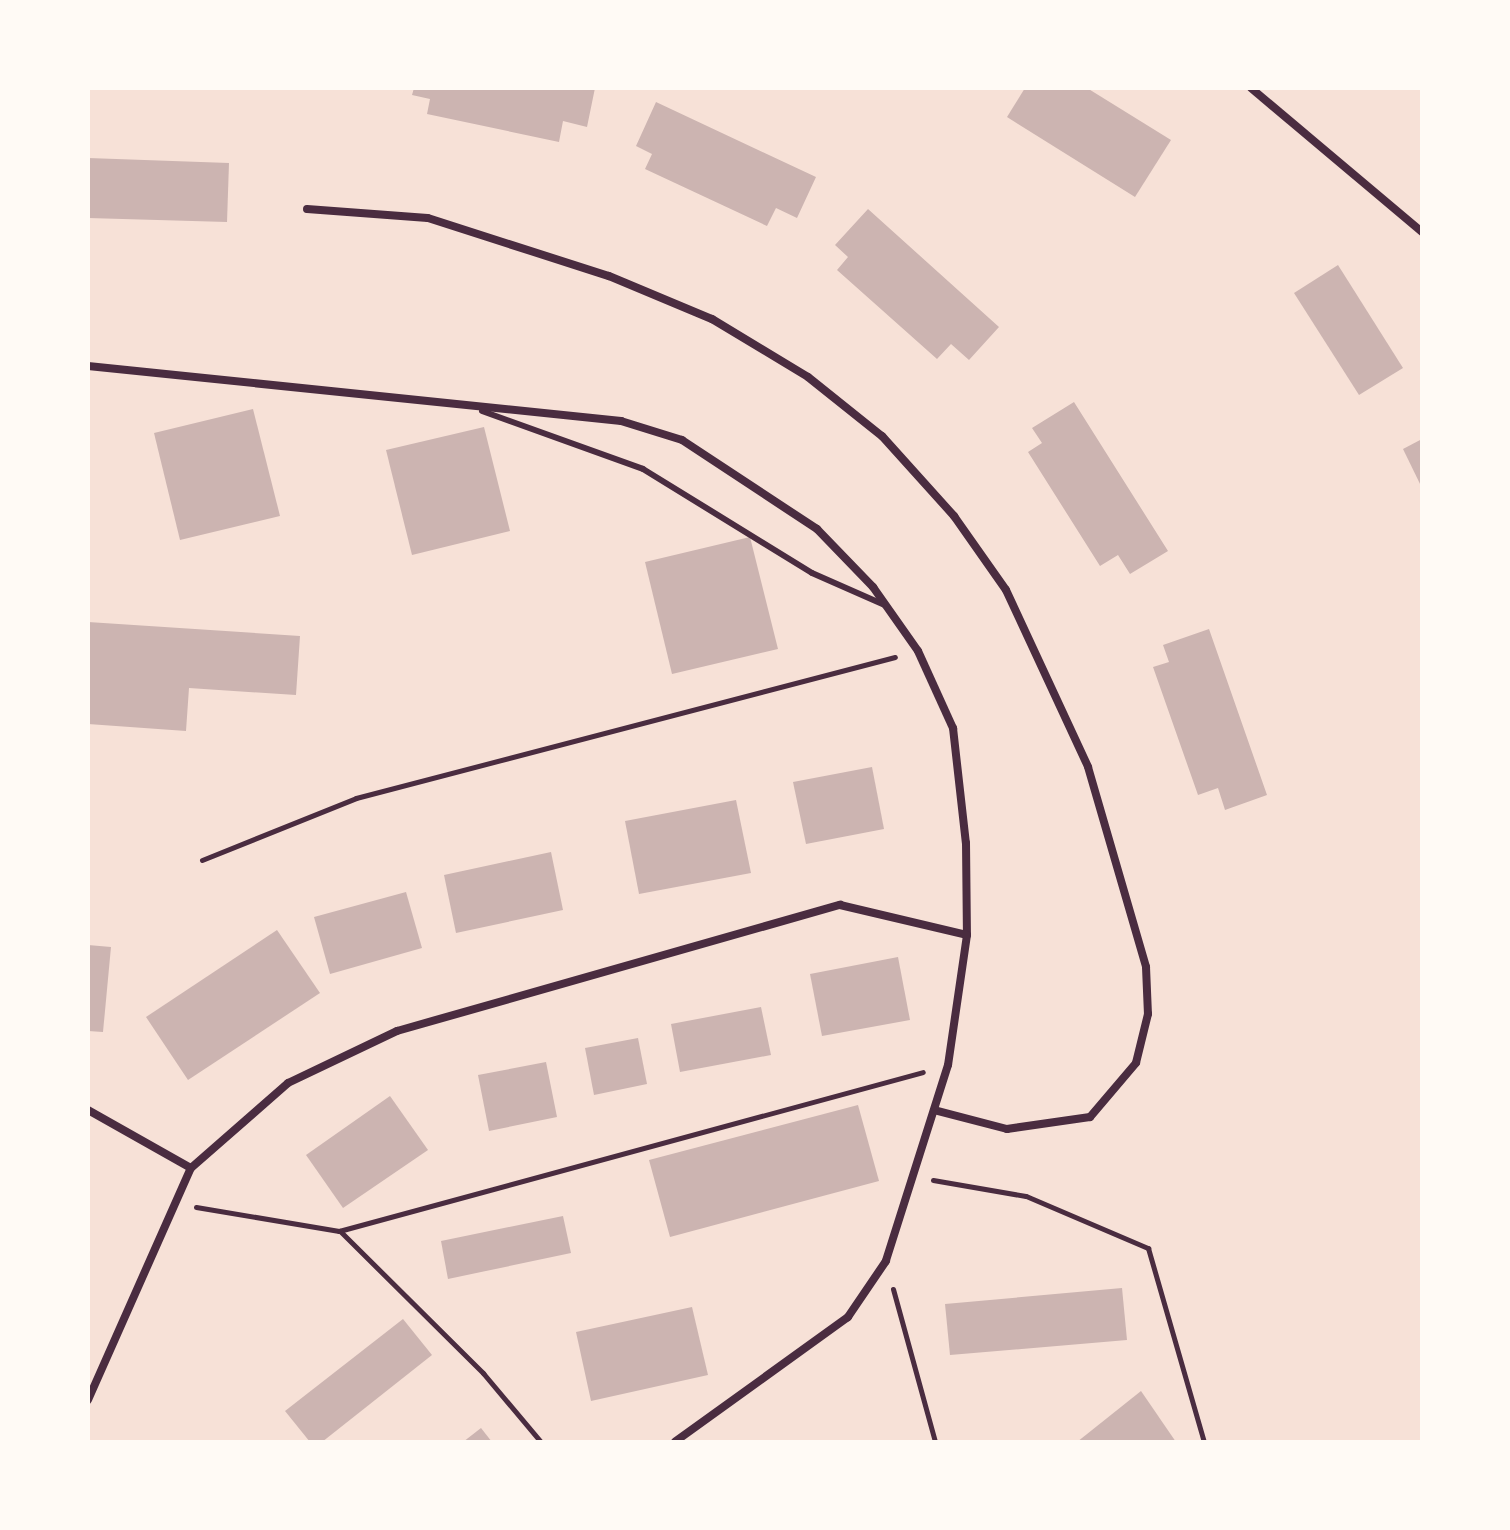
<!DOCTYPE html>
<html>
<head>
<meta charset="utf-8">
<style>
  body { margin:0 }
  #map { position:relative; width:1510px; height:1530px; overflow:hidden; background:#f7e1d7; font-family:Arial,sans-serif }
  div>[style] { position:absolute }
  .building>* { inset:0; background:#ccb4b1 }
  .path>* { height:5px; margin:-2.5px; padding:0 2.5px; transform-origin:2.5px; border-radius:2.5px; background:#4a2c40 }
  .service>* { height:6px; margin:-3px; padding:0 3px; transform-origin:3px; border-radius:3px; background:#4a2c40 }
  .minor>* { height:8px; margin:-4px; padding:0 4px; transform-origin:4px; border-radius:4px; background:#4a2c40 }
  span { translate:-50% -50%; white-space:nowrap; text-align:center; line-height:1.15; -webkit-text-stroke:8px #fffaf5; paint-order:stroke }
  .frame { position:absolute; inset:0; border:90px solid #fffaf5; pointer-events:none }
</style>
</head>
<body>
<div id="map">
  <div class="building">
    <i style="clip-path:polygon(414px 88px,595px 88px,587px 127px,563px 121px,559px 142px,427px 114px,430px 99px,412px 95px)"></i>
    <i style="clip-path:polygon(1025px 88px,1087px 88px,1171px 140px,1135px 197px,1007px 117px)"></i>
    <i style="clip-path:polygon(656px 102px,816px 177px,797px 218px,776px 208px,767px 226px,645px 169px,652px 154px,636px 146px)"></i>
    <i style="clip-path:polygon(88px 158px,229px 163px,227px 222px,88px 218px)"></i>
    <i style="clip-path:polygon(868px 209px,999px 327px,969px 360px,951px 344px,937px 359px,837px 270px,848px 257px,835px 245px)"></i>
    <i style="clip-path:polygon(1338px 265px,1403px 368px,1359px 395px,1294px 293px)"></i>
    <i style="clip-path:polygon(1074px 402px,1168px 551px,1130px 574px,1118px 555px,1100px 566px,1028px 452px,1042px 443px,1032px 428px)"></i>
    <i style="clip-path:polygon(253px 409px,280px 516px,180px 540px,154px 433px)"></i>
    <i style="clip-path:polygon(484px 427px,510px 531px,412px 555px,386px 450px)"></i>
    <i style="clip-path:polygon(1422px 439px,1422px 488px,1403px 449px)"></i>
    <i style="clip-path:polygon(750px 537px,778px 649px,672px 674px,645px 562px)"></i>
    <i style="clip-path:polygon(88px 622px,300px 636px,296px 695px,189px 688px,186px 731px,88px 724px)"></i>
    <i style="clip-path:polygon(1209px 629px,1267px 795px,1225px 810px,1218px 788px,1198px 795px,1153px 667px,1169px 662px,1163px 645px)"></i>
    <i style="clip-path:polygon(872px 767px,884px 829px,806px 844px,793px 782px)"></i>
    <i style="clip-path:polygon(736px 800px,751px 873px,639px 894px,625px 821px)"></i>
    <i style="clip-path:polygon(551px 852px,563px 910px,456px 933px,444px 875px)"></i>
    <i style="clip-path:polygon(406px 892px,422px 948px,330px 974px,314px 917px)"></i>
    <i style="clip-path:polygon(277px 930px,320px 993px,188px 1080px,146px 1017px)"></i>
    <i style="clip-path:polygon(88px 945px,111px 947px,103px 1032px,88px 1031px)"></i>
    <i style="clip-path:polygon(898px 957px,910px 1020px,822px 1036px,810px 974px)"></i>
    <i style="clip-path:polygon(761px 1007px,771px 1055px,680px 1072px,671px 1024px)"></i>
    <i style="clip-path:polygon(638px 1038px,647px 1084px,594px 1095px,585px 1048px)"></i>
    <i style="clip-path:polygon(546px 1062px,557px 1117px,489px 1131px,478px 1075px)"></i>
    <i style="clip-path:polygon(390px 1096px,428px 1150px,343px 1208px,306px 1155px)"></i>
    <i style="clip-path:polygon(858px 1105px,879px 1181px,670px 1237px,649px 1160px)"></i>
    <i style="clip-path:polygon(563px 1216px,571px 1253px,448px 1279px,441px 1241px)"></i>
    <i style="clip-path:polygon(1122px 1288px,1127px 1340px,950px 1355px,945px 1304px)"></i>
    <i style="clip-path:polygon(692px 1307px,708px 1375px,591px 1401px,576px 1332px)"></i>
    <i style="clip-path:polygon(403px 1319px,432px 1355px,322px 1442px,310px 1442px,285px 1411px)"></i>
    <i style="clip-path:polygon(1141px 1391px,1176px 1442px,1077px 1442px)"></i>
    <i style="clip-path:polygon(481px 1428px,492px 1442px,463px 1442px)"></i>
  </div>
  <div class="path">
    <i style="left:202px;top:860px;width:166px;rotate:-21.9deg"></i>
    <i style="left:356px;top:798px;width:557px;rotate:-14.66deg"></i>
    <i style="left:933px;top:1180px;width:94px;rotate:9.8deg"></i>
    <i style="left:1026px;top:1196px;width:133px;rotate:23.1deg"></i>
    <i style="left:1148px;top:1248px;width:202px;rotate:73.9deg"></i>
    <i style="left:196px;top:1207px;width:145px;rotate:9.5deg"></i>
    <i style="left:339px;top:1231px;width:605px;rotate:-15.23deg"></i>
    <i style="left:340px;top:1231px;width:202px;rotate:44.8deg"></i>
    <i style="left:483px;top:1373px;width:90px;rotate:50deg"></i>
    <i style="left:893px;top:1289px;width:159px;rotate:74.6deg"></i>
  </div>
  <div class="service">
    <i style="left:482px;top:411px;width:171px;rotate:19.8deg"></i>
    <i style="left:643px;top:469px;width:198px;rotate:31.6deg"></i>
    <i style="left:812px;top:573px;width:80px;rotate:23.7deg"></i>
  </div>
  <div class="minor">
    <i style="left:1251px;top:88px;width:224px;rotate:40.1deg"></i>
    <i style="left:307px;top:209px;width:121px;rotate:4.3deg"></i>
    <i style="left:428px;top:218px;width:190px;rotate:17.8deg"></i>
    <i style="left:609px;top:276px;width:112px;rotate:22.7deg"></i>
    <i style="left:712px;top:319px;width:112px;rotate:31.1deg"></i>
    <i style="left:808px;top:377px;width:95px;rotate:38.6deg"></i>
    <i style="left:882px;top:436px;width:108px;rotate:48deg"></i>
    <i style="left:954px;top:516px;width:90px;rotate:54.9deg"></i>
    <i style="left:1006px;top:590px;width:195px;rotate:65.1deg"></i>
    <i style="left:1088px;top:767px;width:208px;rotate:73.8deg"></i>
    <i style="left:1146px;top:967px;width:47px;rotate:87.6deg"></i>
    <i style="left:1148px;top:1014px;width:50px;rotate:103.8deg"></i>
    <i style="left:1136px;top:1063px;width:71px;rotate:130.4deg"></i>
    <i style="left:1090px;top:1117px;width:84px;rotate:171.8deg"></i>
    <i style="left:1007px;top:1129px;width:75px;rotate:-165.4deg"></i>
    <i style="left:88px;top:366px;width:536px;rotate:5.89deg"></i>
    <i style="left:621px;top:421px;width:64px;rotate:17.3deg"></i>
    <i style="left:682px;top:440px;width:162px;rotate:33.4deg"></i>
    <i style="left:817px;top:529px;width:81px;rotate:46deg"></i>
    <i style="left:873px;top:587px;width:78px;rotate:54.9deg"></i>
    <i style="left:918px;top:651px;width:85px;rotate:65.6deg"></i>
    <i style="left:953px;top:728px;width:116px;rotate:83.6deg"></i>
    <i style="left:966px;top:843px;width:92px;rotate:89.4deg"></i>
    <i style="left:967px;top:935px;width:131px;rotate:98.3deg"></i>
    <i style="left:948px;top:1065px;width:206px;rotate:107.6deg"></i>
    <i style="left:886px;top:1261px;width:68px;rotate:124.2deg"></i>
    <i style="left:848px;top:1317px;width:213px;rotate:144.2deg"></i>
    <i style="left:88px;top:1110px;width:118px;rotate:29.4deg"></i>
    <i style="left:88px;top:1400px;width:254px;rotate:-66.1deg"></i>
    <i style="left:191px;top:1168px;width:129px;rotate:-41.2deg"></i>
    <i style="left:288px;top:1083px;width:121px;rotate:-25.5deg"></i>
    <i style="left:397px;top:1031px;width:461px;rotate:-15.9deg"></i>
    <i style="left:840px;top:905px;width:130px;rotate:13.3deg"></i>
  </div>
  <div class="frame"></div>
</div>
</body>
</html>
